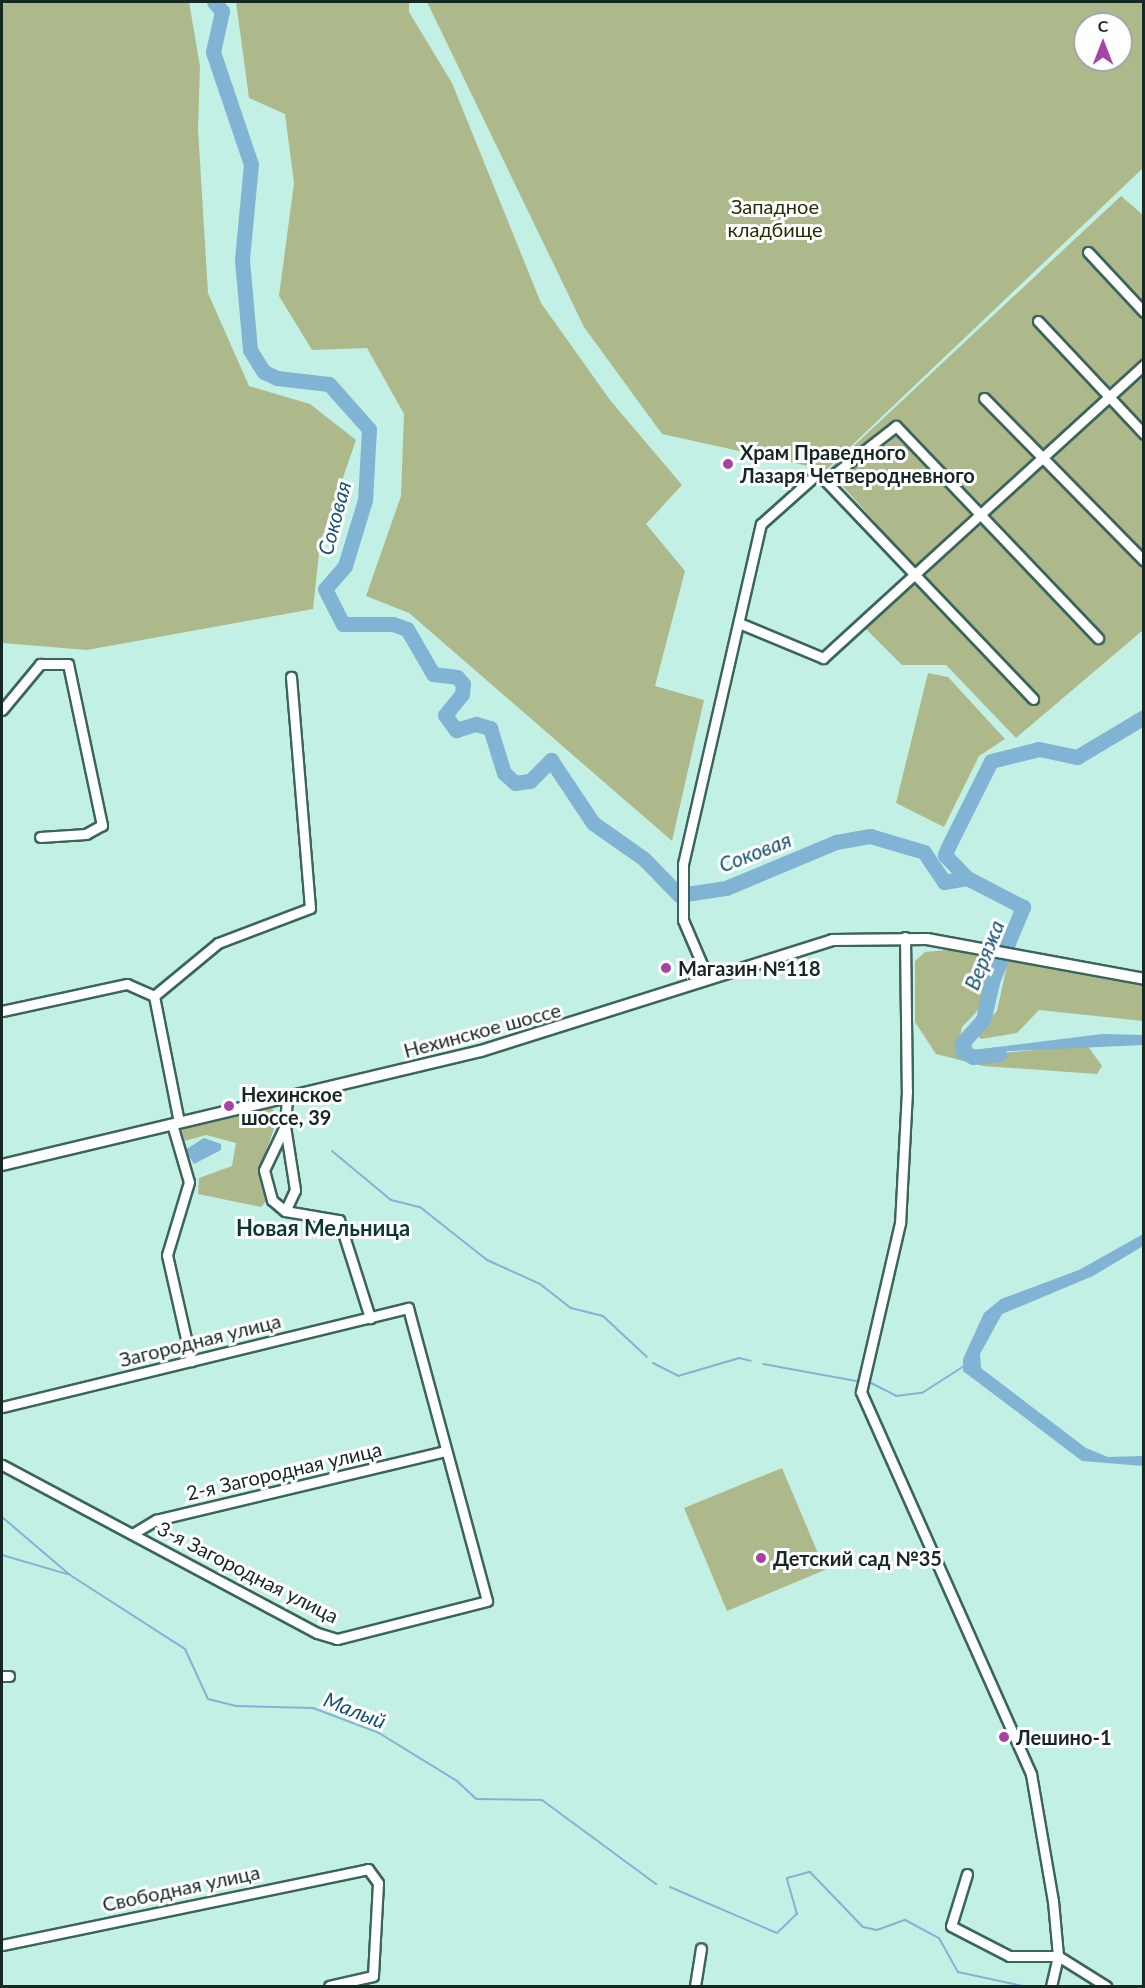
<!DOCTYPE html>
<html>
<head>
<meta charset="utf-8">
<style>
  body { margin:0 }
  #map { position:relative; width:1145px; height:1988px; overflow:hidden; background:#c3f0e5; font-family:Lato,sans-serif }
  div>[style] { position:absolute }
  .green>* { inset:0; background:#adb98b }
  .water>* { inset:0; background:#81b3d4 }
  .stream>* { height:2px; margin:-1px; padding:0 1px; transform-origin:1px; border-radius:1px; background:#81b3d4 }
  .river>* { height:15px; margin:-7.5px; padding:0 7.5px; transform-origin:7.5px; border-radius:7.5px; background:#81b3d4 }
  .roads { filter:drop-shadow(2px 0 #3b655c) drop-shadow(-2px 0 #3b655c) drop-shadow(0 2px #3b655c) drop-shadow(0 -2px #3b655c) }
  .minor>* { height:9px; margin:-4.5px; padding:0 4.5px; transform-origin:4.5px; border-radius:4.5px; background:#fff }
  .major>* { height:10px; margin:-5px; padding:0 5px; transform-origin:5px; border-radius:5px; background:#fff }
  .dots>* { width:16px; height:16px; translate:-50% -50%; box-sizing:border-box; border:3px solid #fff; border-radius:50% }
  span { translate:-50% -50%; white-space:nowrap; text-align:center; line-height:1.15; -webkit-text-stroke:6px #fff; paint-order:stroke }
  .park-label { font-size:20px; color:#262e05 }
  .poi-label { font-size:20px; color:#162824; font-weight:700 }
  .left { translate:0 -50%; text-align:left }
  .street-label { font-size:20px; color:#162824 }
  .water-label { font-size:21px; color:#155173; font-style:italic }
  .quarter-label { font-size:22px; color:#0c3831; font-weight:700 }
  .frame { position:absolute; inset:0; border:3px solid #162824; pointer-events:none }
  .north { position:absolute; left:1073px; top:12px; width:60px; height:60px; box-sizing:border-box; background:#fff; border:2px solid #a2a9a7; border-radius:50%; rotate:0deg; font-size:16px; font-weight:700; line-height:24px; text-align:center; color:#162824 }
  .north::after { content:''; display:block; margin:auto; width:21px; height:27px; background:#a742a7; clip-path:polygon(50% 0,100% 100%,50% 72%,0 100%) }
</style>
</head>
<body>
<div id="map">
  <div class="green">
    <i style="clip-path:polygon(2px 2px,189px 2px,200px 66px,198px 129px,208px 293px,249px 386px,310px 404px,356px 440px,320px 544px,313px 609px,87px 650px,2px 643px)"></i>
    <i style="clip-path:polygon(236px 2px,409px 2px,409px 12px,452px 83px,541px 303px,610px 400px,682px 485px,646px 524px,685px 571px,655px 686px,704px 700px,672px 841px,409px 613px,366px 596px,401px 496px,404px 414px,367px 348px,312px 350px,279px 296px,294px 183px,285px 114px,249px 98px)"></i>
    <i style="clip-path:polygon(evenodd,427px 2px,1143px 2px,1143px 168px,826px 470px,662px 434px,584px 327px,427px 2px,1085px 24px,1121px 24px,1121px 60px,1085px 60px,1085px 24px)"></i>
    <i style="clip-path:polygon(1121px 196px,1143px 215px,1143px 630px,1016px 738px,946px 665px,902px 665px,863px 626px,921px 573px,828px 470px)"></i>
    <i style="clip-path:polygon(928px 673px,948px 677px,1005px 739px,979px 756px,944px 827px,896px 803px)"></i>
    <i style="clip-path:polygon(957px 949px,993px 956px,983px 1005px,962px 1027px,959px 1044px,980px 1055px,1087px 1045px,1102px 1066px,1097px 1074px,983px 1066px,936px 1054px,915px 1022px,915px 961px,925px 952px)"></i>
    <i style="clip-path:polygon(1008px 961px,1143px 986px,1143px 1021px,1039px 1010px,1017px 1033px,981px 1039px,976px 1034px,997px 1011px)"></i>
    <i style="clip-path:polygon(266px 1107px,273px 1109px,276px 1123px,259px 1171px,268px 1199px,261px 1207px,198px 1194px,199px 1178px,232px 1166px,236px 1143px,206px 1135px,185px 1141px,181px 1129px)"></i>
    <i style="clip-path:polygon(782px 1468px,825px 1570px,727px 1611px,684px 1508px)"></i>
  </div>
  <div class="water">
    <i style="clip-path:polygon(996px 965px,1004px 967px,992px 1018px,970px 1041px,973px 1050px,1102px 1034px,1143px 1035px,1143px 1045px,970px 1053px,964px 1040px,983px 1019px)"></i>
    <i style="clip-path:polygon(204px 1138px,221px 1144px,221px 1150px,194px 1164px,185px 1150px)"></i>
    <i style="clip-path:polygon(1143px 1234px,1143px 1246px,1093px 1276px,1002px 1314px,980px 1354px,981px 1368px,1086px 1448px,1108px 1457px,1143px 1456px,1143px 1466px,1082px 1461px,963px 1371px,963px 1359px,984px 1313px,1001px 1299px,1079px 1270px)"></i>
  </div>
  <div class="stream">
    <i style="left:332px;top:1151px;width:77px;rotate:39.7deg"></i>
    <i style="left:391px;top:1200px;width:30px;rotate:14deg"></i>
    <i style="left:420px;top:1207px;width:85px;rotate:38.3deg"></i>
    <i style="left:487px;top:1260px;width:58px;rotate:24.4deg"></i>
    <i style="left:540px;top:1284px;width:39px;rotate:38deg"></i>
    <i style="left:571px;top:1308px;width:33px;rotate:14deg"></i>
    <i style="left:603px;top:1316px;width:60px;rotate:43deg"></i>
    <i style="left:653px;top:1363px;width:28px;rotate:27deg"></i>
    <i style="left:678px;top:1376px;width:64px;rotate:-16.4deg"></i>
    <i style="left:739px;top:1358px;width:12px;rotate:14deg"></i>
    <i style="left:763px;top:1364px;width:96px;rotate:10.3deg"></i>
    <i style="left:871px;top:1383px;width:28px;rotate:27deg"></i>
    <i style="left:896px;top:1396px;width:26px;rotate:-7deg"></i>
    <i style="left:922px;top:1393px;width:50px;rotate:-32.7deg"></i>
    <i style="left:2px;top:1517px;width:89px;rotate:40.5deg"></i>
    <i style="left:70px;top:1575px;width:137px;rotate:32.8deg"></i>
    <i style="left:185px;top:1649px;width:55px;rotate:65.3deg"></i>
    <i style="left:208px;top:1699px;width:29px;rotate:14deg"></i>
    <i style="left:236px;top:1706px;width:77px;rotate:1.5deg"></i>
    <i style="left:313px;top:1708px;width:71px;rotate:20.7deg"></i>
    <i style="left:379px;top:1733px;width:92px;rotate:31.6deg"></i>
    <i style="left:457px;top:1781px;width:26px;rotate:43deg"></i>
    <i style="left:476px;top:1799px;width:66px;rotate:0.9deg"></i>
    <i style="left:542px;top:1800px;width:142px;rotate:36.4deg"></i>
    <i style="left:2px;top:1555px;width:68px;rotate:16.3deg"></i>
    <i style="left:670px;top:1887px;width:116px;rotate:23.3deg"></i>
    <i style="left:777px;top:1933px;width:28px;rotate:-44deg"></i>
    <i style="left:797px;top:1914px;width:37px;rotate:-106deg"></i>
    <i style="left:787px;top:1878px;width:24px;rotate:-15deg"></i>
    <i style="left:810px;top:1872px;width:76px;rotate:46.1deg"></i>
    <i style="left:863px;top:1927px;width:14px;rotate:12deg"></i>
    <i style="left:877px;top:1930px;width:30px;rotate:-20deg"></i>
    <i style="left:905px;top:1920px;width:38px;rotate:28deg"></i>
    <i style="left:939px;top:1938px;width:39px;rotate:61deg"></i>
    <i style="left:958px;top:1972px;width:66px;rotate:12.2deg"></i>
  </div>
  <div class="river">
    <i style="left:214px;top:2px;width:12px;rotate:48deg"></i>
    <i style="left:222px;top:11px;width:42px;rotate:102.4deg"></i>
    <i style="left:213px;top:52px;width:118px;rotate:71.3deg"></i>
    <i style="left:251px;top:164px;width:96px;rotate:95.4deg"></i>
    <i style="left:242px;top:260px;width:90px;rotate:84.9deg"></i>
    <i style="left:250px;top:350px;width:26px;rotate:58deg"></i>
    <i style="left:264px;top:372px;width:14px;rotate:25deg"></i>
    <i style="left:277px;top:378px;width:52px;rotate:6.6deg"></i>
    <i style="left:329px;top:384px;width:60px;rotate:48.4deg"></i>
    <i style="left:369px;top:429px;width:71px;rotate:93.2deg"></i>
    <i style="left:365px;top:500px;width:69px;rotate:106.9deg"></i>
    <i style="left:345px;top:566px;width:30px;rotate:131deg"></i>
    <i style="left:325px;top:589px;width:39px;rotate:63deg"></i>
    <i style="left:343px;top:624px;width:50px"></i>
    <i style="left:393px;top:624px;width:15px;rotate:20deg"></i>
    <i style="left:407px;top:629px;width:52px;rotate:60deg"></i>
    <i style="left:433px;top:674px;width:24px;rotate:7deg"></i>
    <i style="left:457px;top:677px;width:9px;rotate:49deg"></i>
    <i style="left:463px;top:684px;width:10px;rotate:96deg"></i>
    <i style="left:462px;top:694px;width:27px;rotate:129deg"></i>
    <i style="left:445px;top:715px;width:19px;rotate:54deg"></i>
    <i style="left:456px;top:730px;width:21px;rotate:-17deg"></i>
    <i style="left:476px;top:724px;width:15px;rotate:16deg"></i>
    <i style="left:490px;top:728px;width:47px;rotate:72.7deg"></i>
    <i style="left:504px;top:773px;width:15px;rotate:42deg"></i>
    <i style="left:515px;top:783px;width:15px;rotate:-8deg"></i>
    <i style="left:530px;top:781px;width:30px;rotate:-45deg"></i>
    <i style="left:551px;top:760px;width:76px;rotate:56.3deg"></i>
    <i style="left:593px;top:823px;width:62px;rotate:35.2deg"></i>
    <i style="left:644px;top:859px;width:50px;rotate:45.8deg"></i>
    <i style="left:679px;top:895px;width:48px;rotate:-8.5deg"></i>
    <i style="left:726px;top:888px;width:119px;rotate:-22.7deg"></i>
    <i style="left:836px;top:842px;width:35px;rotate:-10deg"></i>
    <i style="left:870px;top:836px;width:56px;rotate:16.5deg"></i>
    <i style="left:924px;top:852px;width:36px;rotate:56deg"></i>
    <i style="left:944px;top:882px;width:23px;rotate:-10deg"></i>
    <i style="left:999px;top:1054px;width:26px;rotate:173deg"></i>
    <i style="left:973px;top:1057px;width:12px;rotate:-149deg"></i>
    <i style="left:963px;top:1051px;width:8px;rotate:-97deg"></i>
    <i style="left:962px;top:1043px;width:31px;rotate:-48deg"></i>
    <i style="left:983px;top:1020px;width:35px;rotate:-78deg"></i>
    <i style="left:990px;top:986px;width:86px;rotate:-67.3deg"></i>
    <i style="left:1023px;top:907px;width:63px;rotate:-152.6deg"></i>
    <i style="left:967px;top:878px;width:32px;rotate:-134deg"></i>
    <i style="left:945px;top:855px;width:9px;rotate:-69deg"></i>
    <i style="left:948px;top:847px;width:96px;rotate:-63.4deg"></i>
    <i style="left:991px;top:761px;width:49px;rotate:-14deg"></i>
    <i style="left:1039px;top:749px;width:39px;rotate:12deg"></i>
    <i style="left:1077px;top:757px;width:78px;rotate:-30.8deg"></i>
  </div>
  <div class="roads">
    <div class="minor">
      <i style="left:1088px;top:252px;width:82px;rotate:47deg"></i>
      <i style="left:1038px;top:321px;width:155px;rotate:46.8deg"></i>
      <i style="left:984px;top:398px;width:228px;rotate:45.5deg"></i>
      <i style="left:828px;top:479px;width:86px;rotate:-37.9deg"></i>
      <i style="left:896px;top:426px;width:293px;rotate:46.4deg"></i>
      <i style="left:739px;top:623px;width:91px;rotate:22.6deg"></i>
      <i style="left:823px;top:658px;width:435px;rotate:-42.4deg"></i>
      <i style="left:2px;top:710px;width:60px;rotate:-50.4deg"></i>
      <i style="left:40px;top:664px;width:28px"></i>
      <i style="left:68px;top:664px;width:165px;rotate:78.1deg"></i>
      <i style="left:102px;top:825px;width:18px;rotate:151deg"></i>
      <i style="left:86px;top:834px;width:46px;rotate:176.3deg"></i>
      <i style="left:905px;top:937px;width:154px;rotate:89.3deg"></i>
      <i style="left:907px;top:1091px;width:132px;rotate:93deg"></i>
      <i style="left:900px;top:1223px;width:173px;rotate:103deg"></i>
      <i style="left:861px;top:1392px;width:418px;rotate:66deg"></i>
      <i style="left:1031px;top:1774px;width:129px;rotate:80.2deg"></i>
      <i style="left:1053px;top:1901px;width:55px;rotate:84.8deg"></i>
      <i style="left:1058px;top:1956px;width:31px;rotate:103deg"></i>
      <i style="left:707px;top:976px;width:61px;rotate:-113.2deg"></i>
      <i style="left:683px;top:920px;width:56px;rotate:-90deg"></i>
      <i style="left:683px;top:864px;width:349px;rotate:-77.1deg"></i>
      <i style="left:761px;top:524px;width:76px;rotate:-41.8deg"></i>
      <i style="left:818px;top:473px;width:312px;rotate:46.4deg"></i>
      <i style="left:154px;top:996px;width:128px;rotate:78.8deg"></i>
      <i style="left:2px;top:1011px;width:128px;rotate:-12.2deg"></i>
      <i style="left:127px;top:984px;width:30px;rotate:24deg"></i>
      <i style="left:154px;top:996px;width:83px;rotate:-39.6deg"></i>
      <i style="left:218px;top:943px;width:98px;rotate:-20.8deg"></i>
      <i style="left:310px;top:908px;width:232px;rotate:-94.7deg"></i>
      <i style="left:287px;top:1097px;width:29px;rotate:94deg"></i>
      <i style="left:285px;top:1126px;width:65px;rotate:81.1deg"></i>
      <i style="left:295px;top:1190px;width:23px;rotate:115deg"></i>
      <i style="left:285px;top:1211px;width:55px;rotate:9.5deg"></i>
      <i style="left:339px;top:1220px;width:103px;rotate:72.4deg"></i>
      <i style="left:172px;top:1124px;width:60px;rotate:73.7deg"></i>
      <i style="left:189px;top:1182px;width:76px;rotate:106.8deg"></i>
      <i style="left:167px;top:1255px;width:109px;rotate:77.2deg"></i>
      <i style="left:285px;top:1211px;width:17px;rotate:-140deg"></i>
      <i style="left:272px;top:1200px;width:31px;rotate:-105deg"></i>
      <i style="left:264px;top:1170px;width:49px;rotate:-64.5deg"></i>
      <i style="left:2px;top:1407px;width:418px;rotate:-13.7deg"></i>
      <i style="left:408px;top:1308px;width:303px;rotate:74.9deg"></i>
      <i style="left:487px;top:1601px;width:155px;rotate:165.8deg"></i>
      <i style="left:337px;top:1639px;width:21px;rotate:-163deg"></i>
      <i style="left:317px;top:1633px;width:357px;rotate:-151.9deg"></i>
      <i style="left:134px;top:1533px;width:26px;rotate:-31deg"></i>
      <i style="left:156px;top:1520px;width:298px;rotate:-13.4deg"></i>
      <i style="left:2px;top:1676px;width:7px"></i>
      <i style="left:967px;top:1874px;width:54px;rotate:107.1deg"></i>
      <i style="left:951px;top:1926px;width:65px;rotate:27.3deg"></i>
      <i style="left:1009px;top:1956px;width:49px"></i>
      <i style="left:1058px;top:1956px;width:57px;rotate:32deg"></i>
      <i style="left:2px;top:1945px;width:374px;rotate:-11.7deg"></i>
      <i style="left:368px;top:1869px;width:17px;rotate:54deg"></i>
      <i style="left:378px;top:1883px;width:93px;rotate:93.1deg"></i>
      <i style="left:373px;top:1976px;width:45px;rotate:167.2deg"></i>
      <i style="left:695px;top:1986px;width:38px;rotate:-81deg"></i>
    </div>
    <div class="major">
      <i style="left:2px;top:1165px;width:492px;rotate:-13.4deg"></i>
      <i style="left:481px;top:1051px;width:368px;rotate:-17.5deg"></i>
      <i style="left:832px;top:940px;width:95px;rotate:-0.6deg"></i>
      <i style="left:927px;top:939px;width:221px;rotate:10.4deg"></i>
    </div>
  </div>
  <div class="dots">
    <i style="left:728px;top:464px;background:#a742a7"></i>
    <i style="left:666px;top:968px;background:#a742a7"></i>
    <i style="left:229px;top:1106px;background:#a742a7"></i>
    <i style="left:761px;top:1558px;background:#a742a7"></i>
    <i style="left:1004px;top:1737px;background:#a742a7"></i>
  </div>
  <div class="park-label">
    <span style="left:775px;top:218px">Западное<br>кладбище</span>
  </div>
  <div class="poi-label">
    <span class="left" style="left:740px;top:464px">Храм Праведного<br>Лазаря Четверодневного</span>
    <span class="left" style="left:678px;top:968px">Магазин №118</span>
    <span class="left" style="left:241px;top:1106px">Нехинское<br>шоссе, 39</span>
    <span class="left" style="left:773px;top:1558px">Детский сад №35</span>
    <span class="left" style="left:1016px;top:1737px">Лешино-1</span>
  </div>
  <div class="street-label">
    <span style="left:482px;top:1030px;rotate:-15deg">Нехинское шоссе</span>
    <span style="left:200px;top:1340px;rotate:-14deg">Загородная улица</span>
    <span style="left:284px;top:1471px;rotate:-13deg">2-я Загородная улица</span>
    <span style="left:248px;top:1572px;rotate:27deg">3-я Загородная улица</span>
    <span style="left:181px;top:1888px;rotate:-12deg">Свободная улица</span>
  </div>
  <div class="water-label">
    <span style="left:334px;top:518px;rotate:-75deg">Соковая</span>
    <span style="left:755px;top:852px;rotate:-21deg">Соковая</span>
    <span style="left:984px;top:955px;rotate:-68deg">Веряжа</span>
    <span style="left:355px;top:1710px;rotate:22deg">Малый</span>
  </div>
  <div class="quarter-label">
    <span style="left:323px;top:1228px">Новая Мельница</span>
  </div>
  <div class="frame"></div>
  <div class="north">С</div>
</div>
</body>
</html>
